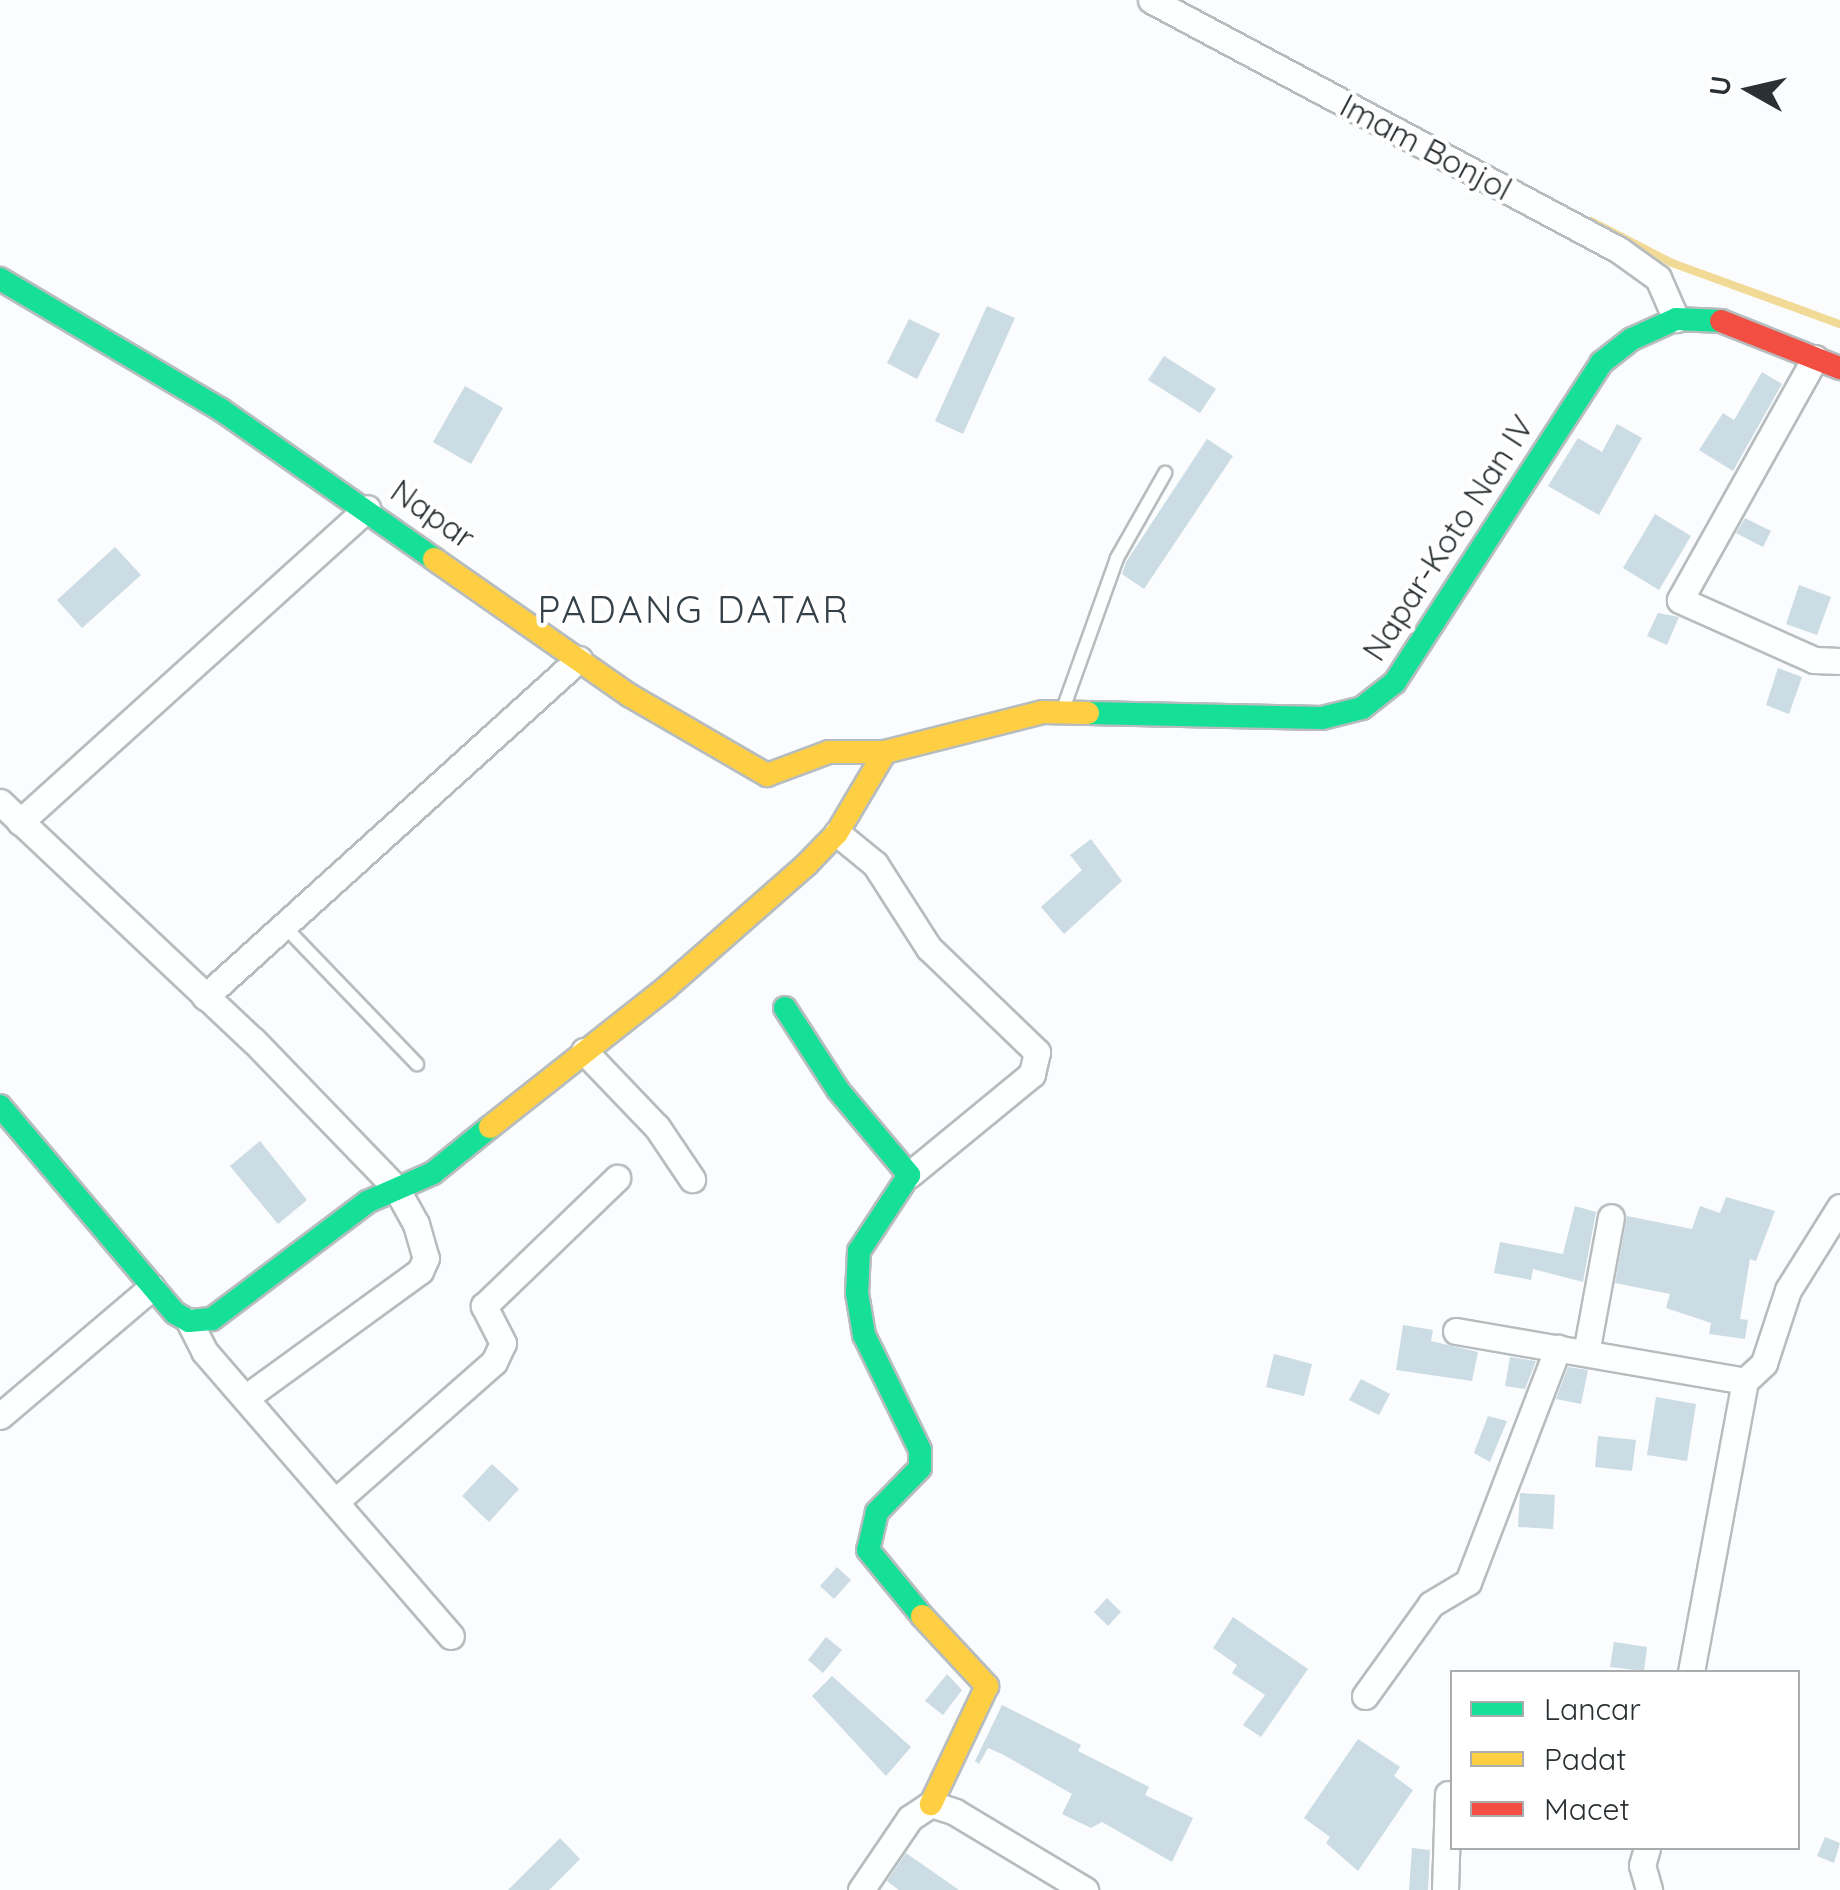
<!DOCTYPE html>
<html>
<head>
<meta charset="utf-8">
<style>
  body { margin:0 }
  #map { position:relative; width:1840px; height:1890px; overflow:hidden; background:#fafcfd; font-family:Quicksand,sans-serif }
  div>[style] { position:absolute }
  .stream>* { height:8px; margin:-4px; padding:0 4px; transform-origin:4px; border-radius:4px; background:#f0da95 }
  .building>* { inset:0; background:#cbdce4 }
  .roads { filter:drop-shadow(2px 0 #b7bcbe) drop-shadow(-2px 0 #b7bcbe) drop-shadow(0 2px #b7bcbe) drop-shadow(0 -2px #b7bcbe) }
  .lane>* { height:12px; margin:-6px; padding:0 6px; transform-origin:6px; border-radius:6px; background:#feffff }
  .street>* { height:25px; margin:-12.5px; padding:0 12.5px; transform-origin:12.5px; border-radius:12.5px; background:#feffff }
  .fast>* { height:22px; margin:-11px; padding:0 11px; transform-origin:11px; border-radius:11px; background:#16e098 }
  .slow>* { height:22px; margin:-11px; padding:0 11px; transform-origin:11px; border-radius:11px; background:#ffcf43 }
  .jam>* { height:22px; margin:-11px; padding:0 11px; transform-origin:11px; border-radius:11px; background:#f24e42 }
  span { translate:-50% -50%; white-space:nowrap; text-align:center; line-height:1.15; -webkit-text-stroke:9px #fff; paint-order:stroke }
  .street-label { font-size:32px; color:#2a3033 }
  .quarter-label { font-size:38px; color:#344148; letter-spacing:2.5px }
  .legend { position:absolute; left:1450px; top:1670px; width:350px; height:180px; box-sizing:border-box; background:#fff; border:2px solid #aaacad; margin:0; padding:12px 18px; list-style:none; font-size:30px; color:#2a3033 }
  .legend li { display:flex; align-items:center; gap:20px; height:50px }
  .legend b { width:50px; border:2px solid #aaacad }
  .north { position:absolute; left:1700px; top:40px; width:100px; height:100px; -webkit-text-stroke:8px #fff; paint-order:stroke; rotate:278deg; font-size:28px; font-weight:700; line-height:40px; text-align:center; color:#2a3033 }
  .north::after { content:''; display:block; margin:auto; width:35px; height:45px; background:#2a3033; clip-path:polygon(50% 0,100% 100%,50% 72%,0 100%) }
</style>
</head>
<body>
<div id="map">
  <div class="stream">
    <i style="left:1591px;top:221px;width:91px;rotate:27.4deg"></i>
    <i style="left:1672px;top:263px;width:179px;rotate:20deg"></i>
  </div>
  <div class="building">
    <i style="clip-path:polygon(987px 306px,1015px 318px,963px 434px,935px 421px)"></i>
    <i style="clip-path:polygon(909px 319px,940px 334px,917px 379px,887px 363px)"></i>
    <i style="clip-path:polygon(1164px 356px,1216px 389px,1200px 413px,1148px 380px)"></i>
    <i style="clip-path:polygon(1762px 372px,1782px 384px,1733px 471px,1699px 450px,1723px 413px,1734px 420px)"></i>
    <i style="clip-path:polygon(465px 386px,503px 408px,471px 464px,433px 442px)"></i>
    <i style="clip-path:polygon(1617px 424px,1642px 438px,1599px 515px,1548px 486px,1578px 438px,1602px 452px)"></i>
    <i style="clip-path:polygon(1207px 439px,1233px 456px,1144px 589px,1122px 574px,1126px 562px)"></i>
    <i style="clip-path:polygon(1655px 514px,1691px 536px,1659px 590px,1623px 568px)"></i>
    <i style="clip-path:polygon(1745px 518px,1771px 531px,1763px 547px,1736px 533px)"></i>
    <i style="clip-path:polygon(115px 547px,141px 575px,82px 628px,57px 600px)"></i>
    <i style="clip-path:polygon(1799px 585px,1831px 597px,1817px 635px,1786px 624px)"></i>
    <i style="clip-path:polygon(1658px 613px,1679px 617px,1667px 645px,1647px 636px)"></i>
    <i style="clip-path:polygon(1778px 668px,1802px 677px,1789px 714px,1766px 705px)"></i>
    <i style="clip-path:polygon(1091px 839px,1122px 881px,1064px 934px,1041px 907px,1082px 870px,1070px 855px)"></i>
    <i style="clip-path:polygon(260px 1141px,307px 1200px,278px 1224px,230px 1166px)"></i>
    <i style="clip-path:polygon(1726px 1197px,1775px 1211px,1756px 1261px,1750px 1259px,1740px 1319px,1748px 1320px,1745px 1339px,1709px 1334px,1711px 1323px,1666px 1308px,1670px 1294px,1615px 1283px,1627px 1216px,1692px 1229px,1700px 1206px,1720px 1213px)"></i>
    <i style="clip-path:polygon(1575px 1206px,1596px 1212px,1583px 1282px,1533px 1269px,1531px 1280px,1494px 1273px,1500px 1242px,1563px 1254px)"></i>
    <i style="clip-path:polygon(1403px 1325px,1433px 1330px,1431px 1341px,1478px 1352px,1472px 1381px,1396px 1370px)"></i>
    <i style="clip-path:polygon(1274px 1354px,1312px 1364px,1304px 1396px,1266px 1387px)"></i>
    <i style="clip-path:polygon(1510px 1357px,1536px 1361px,1525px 1389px,1505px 1386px)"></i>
    <i style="clip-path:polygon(1568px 1367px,1588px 1370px,1581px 1404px,1556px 1399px)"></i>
    <i style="clip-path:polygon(1361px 1379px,1390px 1394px,1379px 1415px,1349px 1400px)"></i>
    <i style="clip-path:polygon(1656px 1397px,1696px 1404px,1687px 1461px,1647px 1455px)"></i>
    <i style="clip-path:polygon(1488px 1416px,1507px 1421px,1490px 1462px,1474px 1453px)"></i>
    <i style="clip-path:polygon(1598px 1436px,1636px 1440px,1632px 1471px,1595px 1467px)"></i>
    <i style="clip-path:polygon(492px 1464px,519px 1489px,489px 1522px,462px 1496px)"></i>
    <i style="clip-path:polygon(1520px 1493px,1555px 1495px,1553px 1529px,1518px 1527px)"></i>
    <i style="clip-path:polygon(837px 1567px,851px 1580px,834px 1599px,820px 1586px)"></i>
    <i style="clip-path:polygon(1107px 1598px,1121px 1612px,1108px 1626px,1094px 1612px)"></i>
    <i style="clip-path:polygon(1233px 1617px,1308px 1669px,1261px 1737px,1243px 1725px,1265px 1695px,1232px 1673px,1237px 1665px,1213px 1648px)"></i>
    <i style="clip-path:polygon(826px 1637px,842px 1650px,823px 1673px,808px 1660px)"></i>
    <i style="clip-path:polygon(1614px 1642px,1647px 1647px,1644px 1671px,1610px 1667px)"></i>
    <i style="clip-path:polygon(947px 1674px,962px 1690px,943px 1715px,925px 1701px)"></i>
    <i style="clip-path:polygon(832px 1676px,911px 1747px,886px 1776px,812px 1696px)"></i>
    <i style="clip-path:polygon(1002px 1705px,1081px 1745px,1078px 1751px,1149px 1787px,1145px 1795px,1193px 1818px,1172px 1862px,1102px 1822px,1091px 1828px,1062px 1814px,1072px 1794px,1004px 1755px,988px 1748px,979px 1764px,975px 1761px)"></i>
    <i style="clip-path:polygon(1358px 1739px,1400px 1767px,1394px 1776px,1413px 1790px,1358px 1871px,1326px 1843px,1330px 1837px,1304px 1818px)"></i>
    <i style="clip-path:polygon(1825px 1837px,1840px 1843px,1834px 1863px,1817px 1856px)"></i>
    <i style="clip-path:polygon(560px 1838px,580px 1859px,549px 1890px,508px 1890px)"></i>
    <i style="clip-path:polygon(1412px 1848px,1430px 1850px,1428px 1890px,1409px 1890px)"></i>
    <i style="clip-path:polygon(906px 1853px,959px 1890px,899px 1890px,887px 1881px)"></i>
  </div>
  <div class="roads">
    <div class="lane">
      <i style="left:1063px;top:709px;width:160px;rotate:-70.3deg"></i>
      <i style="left:1117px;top:558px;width:98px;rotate:-60.5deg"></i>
      <i style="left:284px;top:926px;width:192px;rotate:46.1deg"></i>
    </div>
    <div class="street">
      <i style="left:1151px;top:0;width:531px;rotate:28.11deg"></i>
      <i style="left:1619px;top:250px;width:48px;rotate:35.7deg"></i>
      <i style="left:1658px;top:278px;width:45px;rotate:66.3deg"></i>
      <i style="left:1815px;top:358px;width:277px;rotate:119.2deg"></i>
      <i style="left:1680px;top:600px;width:147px;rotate:24.1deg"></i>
      <i style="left:1814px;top:660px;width:26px;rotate:2deg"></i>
      <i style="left:0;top:802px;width:347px;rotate:43.3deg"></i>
      <i style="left:253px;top:1040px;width:206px;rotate:46deg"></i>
      <i style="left:396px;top:1188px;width:41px;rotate:60.9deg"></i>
      <i style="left:416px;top:1224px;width:35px;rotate:74deg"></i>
      <i style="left:426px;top:1258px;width:14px;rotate:115deg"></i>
      <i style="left:420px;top:1271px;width:216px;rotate:144deg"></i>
      <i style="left:20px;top:822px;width:468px;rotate:-42.1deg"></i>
      <i style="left:837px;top:833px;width:49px;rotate:39.2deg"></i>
      <i style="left:875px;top:864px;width:100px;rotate:57.3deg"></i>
      <i style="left:929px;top:948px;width:150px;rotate:43.9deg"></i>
      <i style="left:1037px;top:1052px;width:23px;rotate:103deg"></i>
      <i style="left:1032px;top:1074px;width:159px;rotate:140.6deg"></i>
      <i style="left:205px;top:997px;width:504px;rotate:-42.11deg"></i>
      <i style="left:584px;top:1051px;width:105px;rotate:46.2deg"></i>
      <i style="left:657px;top:1127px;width:63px;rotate:56.1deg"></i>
      <i style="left:189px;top:1321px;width:34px;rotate:63deg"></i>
      <i style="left:204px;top:1351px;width:377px;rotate:49.1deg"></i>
      <i style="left:1456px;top:1331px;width:293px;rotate:9.8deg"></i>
      <i style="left:1745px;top:1381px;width:26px;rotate:-43deg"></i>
      <i style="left:1764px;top:1363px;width:77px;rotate:-71.8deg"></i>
      <i style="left:1788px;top:1290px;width:98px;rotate:-57.9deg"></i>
      <i style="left:1586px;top:1353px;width:138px;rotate:-79.6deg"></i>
      <i style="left:0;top:1416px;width:199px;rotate:-40.3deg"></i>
      <i style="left:335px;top:1502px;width:212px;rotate:-41.4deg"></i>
      <i style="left:494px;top:1362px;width:21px;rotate:-65deg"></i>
      <i style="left:503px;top:1343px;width:42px;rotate:-117.2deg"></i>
      <i style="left:484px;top:1306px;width:185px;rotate:-43.9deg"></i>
      <i style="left:1691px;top:1672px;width:296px;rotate:-79.5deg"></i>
      <i style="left:1365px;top:1696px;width:113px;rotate:-54.3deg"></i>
      <i style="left:1431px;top:1604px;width:43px;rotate:-30.7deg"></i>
      <i style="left:1468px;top:1582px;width:251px;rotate:-69deg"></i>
      <i style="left:1647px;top:1848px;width:18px;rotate:106deg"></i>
      <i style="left:1642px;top:1865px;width:26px;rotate:74deg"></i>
      <i style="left:861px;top:1890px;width:87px;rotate:-55.8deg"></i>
      <i style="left:910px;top:1818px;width:25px;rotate:-34deg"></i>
      <i style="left:931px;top:1804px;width:25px;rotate:18deg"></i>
      <i style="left:955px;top:1812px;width:152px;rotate:31deg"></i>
      <i style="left:1445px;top:1890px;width:96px;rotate:-88.2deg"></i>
    </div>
    <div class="fast">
      <i style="left:0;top:279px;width:256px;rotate:30.6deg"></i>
      <i style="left:220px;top:409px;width:261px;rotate:35deg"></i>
      <i style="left:1088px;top:713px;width:234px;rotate:1.2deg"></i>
      <i style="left:1322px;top:718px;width:41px;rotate:-14deg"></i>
      <i style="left:1362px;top:708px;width:42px;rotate:-38.2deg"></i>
      <i style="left:1395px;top:682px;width:380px;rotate:-57.1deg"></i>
      <i style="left:1601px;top:363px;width:39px;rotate:-38deg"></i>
      <i style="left:1632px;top:339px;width:48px;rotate:-24.4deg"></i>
      <i style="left:1676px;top:319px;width:45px;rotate:2.5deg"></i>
      <i style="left:785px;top:1008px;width:98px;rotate:57.1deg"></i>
      <i style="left:838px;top:1090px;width:111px;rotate:50.1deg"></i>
      <i style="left:909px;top:1175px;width:91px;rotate:123.3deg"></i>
      <i style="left:859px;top:1251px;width:42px;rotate:92.7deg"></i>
      <i style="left:857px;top:1293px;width:43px;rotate:80.5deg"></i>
      <i style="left:864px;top:1335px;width:128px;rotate:64deg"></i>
      <i style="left:920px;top:1450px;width:18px;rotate:90deg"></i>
      <i style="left:920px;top:1468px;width:62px;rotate:134.3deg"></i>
      <i style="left:877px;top:1512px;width:39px;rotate:103deg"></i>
      <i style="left:868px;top:1550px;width:85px;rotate:50.7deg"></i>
      <i style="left:0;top:1106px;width:271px;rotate:49.8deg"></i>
      <i style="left:175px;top:1313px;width:16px;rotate:30deg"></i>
      <i style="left:189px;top:1321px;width:23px;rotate:-5deg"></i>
      <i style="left:212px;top:1319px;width:194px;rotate:-37deg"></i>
      <i style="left:367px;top:1202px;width:72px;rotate:-23.7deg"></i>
      <i style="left:433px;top:1173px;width:73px;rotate:-38.9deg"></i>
    </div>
    <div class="slow">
      <i style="left:434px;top:559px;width:238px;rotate:34.9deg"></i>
      <i style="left:629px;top:695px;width:160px;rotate:30.1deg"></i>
      <i style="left:767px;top:775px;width:66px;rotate:-20.4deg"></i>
      <i style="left:829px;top:752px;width:56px"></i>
      <i style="left:885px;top:752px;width:163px;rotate:-14.2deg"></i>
      <i style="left:1043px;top:712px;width:45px;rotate:1.3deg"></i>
      <i style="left:490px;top:1127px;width:224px;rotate:-38.3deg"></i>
      <i style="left:666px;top:988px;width:188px;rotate:-41.3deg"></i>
      <i style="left:807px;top:864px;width:43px;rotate:-45.9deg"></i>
      <i style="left:837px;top:833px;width:94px;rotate:-59.3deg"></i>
      <i style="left:922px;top:1616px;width:96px;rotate:47.1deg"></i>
      <i style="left:987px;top:1686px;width:131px;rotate:115.4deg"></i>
    </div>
    <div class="jam">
      <i style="left:1721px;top:321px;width:128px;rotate:21.6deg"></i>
    </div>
  </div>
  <div class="street-label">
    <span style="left:1426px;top:147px;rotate:28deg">Imam Bonjol</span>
    <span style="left:433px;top:514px;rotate:35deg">Napar</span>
    <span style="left:1448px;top:538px;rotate:-57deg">Napar-Koto Nan IV</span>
  </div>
  <div class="quarter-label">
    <span style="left:694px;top:610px">PADANG DATAR</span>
  </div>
  <ul class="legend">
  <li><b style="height:12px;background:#16e098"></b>Lancar</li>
  <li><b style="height:12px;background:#ffcf43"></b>Padat</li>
  <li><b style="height:12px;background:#f24e42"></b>Macet</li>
  </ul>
  <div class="north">U</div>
</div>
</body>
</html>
